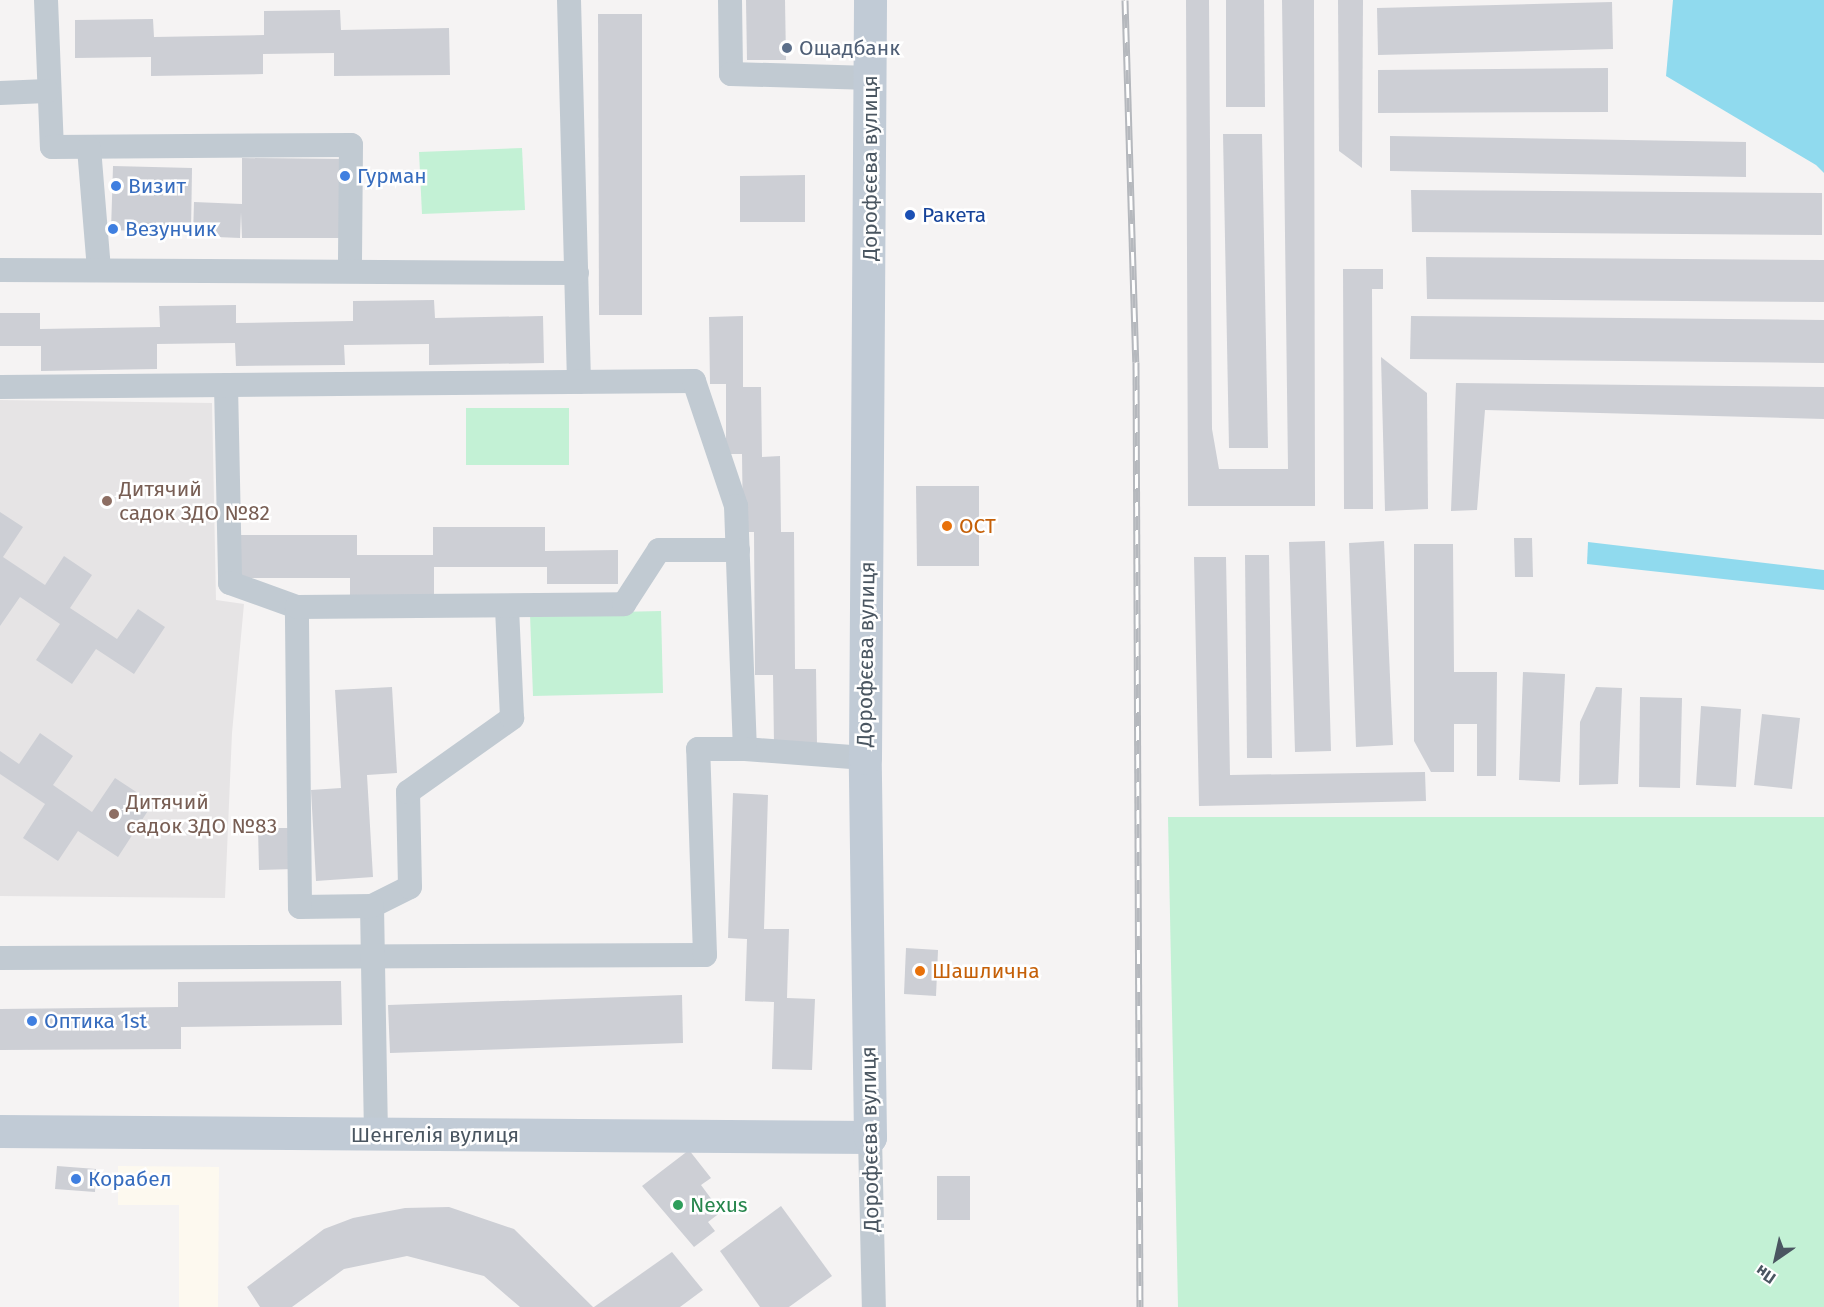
<!DOCTYPE html>
<html>
<head>
<meta charset="utf-8">
<style>
  body { margin:0 }
  #map { position:relative; width:1824px; height:1307px; overflow:hidden; background:#f5f3f3; font-family:"Fira Sans",sans-serif }
  div>[style] { position:absolute }
  .commercial>* { inset:0; background:#fdf9ef }
  .education>* { inset:0; background:#e6e4e5 }
  .green>* { inset:0; background:#c3f1d5 }
  .water>* { inset:0; background:#90daee }
  .building>* { inset:0; background:#cdcfd5 }
  .street>* { height:24px; margin:-12px; padding:0 12px; transform-origin:12px; border-radius:12px; background:#c1cad2 }
  .secondary>* { height:33px; margin:-16.5px; padding:0 16.5px; transform-origin:16.5px; border-radius:16.5px; background:#c1cbd6 }
  .rail>* { height:7px; margin-top:-3.5px; transform-origin:0; background:repeating-linear-gradient(90deg,#fff 0 14px,#b5b8bd 0 28px); box-sizing:border-box; border-block:2px solid #b5b8bd }
  .dots>* { width:16px; height:16px; translate:-50% -50%; box-sizing:border-box; border:3px solid #fff; border-radius:50% }
  span { translate:-50% -50%; white-space:nowrap; text-align:center; line-height:1.15; -webkit-text-stroke:5px #fff; paint-order:stroke }
  .service-label { font-size:21px; color:#4e5e75 }
  .left { translate:0 -50%; text-align:left }
  .street-label { font-size:21px; color:#4a5661 }
  .shop-label { font-size:21px; color:#366cbe }
  .transit-label { font-size:21px; color:#164399 }
  .education-label { font-size:21px; color:#785e54 }
  .food-label { font-size:21px; color:#c56008 }
  .leisure-label { font-size:21px; color:#27864d }
  .north { position:absolute; left:1746px; top:1229px; width:60px; height:60px; -webkit-text-stroke:4px #fff; paint-order:stroke; rotate:214deg; font-size:16px; font-weight:700; line-height:24px; text-align:center; color:#4a5661 }
  .north::after { content:''; display:block; margin:auto; width:21px; height:27px; background:#4a5661; clip-path:polygon(50% 0,100% 100%,50% 72%,0 100%) }
</style>
</head>
<body>
<div id="map">
  <div class="commercial">
    <i style="clip-path:polygon(118px 1166px,219px 1167px,218px 1307px,179px 1307px,179px 1205px,118px 1205px)"></i>
  </div>
  <div class="education">
    <i style="clip-path:polygon(0 400px,212px 403px,216px 600px,244px 604px,232px 733px,225px 898px,0 896px)"></i>
  </div>
  <div class="green">
    <i style="clip-path:polygon(522px 148px,525px 210px,422px 214px,419px 152px)"></i>
    <i style="clip-path:polygon(466px 408px,569px 408px,569px 465px,466px 465px)"></i>
    <i style="clip-path:polygon(661px 611px,663px 693px,533px 696px,530px 614px)"></i>
    <i style="clip-path:polygon(1168px 817px,1824px 817px,1824px 1307px,1178px 1307px)"></i>
  </div>
  <div class="water">
    <i style="clip-path:polygon(1673px 0,1824px 0,1824px 173px,1816px 165px,1666px 76px)"></i>
    <i style="clip-path:polygon(1588px 542px,1824px 570px,1824px 590px,1587px 564px)"></i>
  </div>
  <div class="building">
    <i style="clip-path:polygon(746px 0,785px 0,786px 60px,747px 60px)"></i>
    <i style="clip-path:polygon(1186px 0,1209px 0,1212px 429px,1219px 469px,1288px 469px,1282px 0,1314px 0,1315px 506px,1188px 506px)"></i>
    <i style="clip-path:polygon(1226px 0,1264px 0,1265px 107px,1226px 107px)"></i>
    <i style="clip-path:polygon(1338px 0,1363px 0,1362px 168px,1339px 151px)"></i>
    <i style="clip-path:polygon(1612px 2px,1613px 49px,1378px 55px,1377px 8px)"></i>
    <i style="clip-path:polygon(340px 10px,341px 30px,449px 28px,450px 75px,334px 76px,334px 53px,263px 54px,263px 74px,151px 76px,151px 57px,75px 58px,75px 20px,153px 19px,154px 37px,264px 35px,264px 11px)"></i>
    <i style="clip-path:polygon(598px 14px,642px 14px,642px 315px,599px 315px)"></i>
    <i style="clip-path:polygon(1608px 68px,1608px 112px,1378px 113px,1378px 70px)"></i>
    <i style="clip-path:polygon(1223px 134px,1262px 134px,1268px 448px,1229px 448px)"></i>
    <i style="clip-path:polygon(1390px 136px,1746px 142px,1746px 177px,1390px 171px)"></i>
    <i style="clip-path:polygon(242px 158px,350px 159px,350px 238px,242px 238px,241px 212px,240px 238px,193px 236px,194px 202px,242px 204px)"></i>
    <i style="clip-path:polygon(113px 166px,192px 168px,191px 233px,111px 230px)"></i>
    <i style="clip-path:polygon(805px 175px,805px 222px,740px 222px,740px 176px)"></i>
    <i style="clip-path:polygon(1411px 190px,1822px 193px,1822px 235px,1412px 232px)"></i>
    <i style="clip-path:polygon(1426px 257px,1824px 260px,1824px 302px,1427px 299px)"></i>
    <i style="clip-path:polygon(1343px 269px,1383px 269px,1383px 289px,1372px 289px,1373px 509px,1344px 509px)"></i>
    <i style="clip-path:polygon(434px 300px,435px 318px,543px 316px,544px 363px,429px 365px,429px 344px,344px 345px,345px 365px,236px 366px,235px 343px,157px 344px,157px 369px,41px 371px,41px 346px,0 346px,0 313px,40px 313px,40px 329px,160px 327px,159px 306px,236px 305px,236px 323px,353px 321px,353px 301px)"></i>
    <i style="clip-path:polygon(743px 316px,743px 387px,761px 387px,762px 457px,780px 456px,781px 532px,794px 532px,795px 669px,816px 669px,817px 745px,774px 745px,773px 675px,755px 675px,754px 532px,743px 532px,742px 454px,726px 454px,726px 384px,710px 384px,709px 317px)"></i>
    <i style="clip-path:polygon(1411px 316px,1824px 320px,1824px 363px,1410px 359px)"></i>
    <i style="clip-path:polygon(1381px 357px,1427px 393px,1428px 509px,1385px 511px)"></i>
    <i style="clip-path:polygon(1456px 383px,1824px 387px,1824px 419px,1485px 410px,1477px 510px,1451px 511px)"></i>
    <i style="clip-path:polygon(916px 486px,979px 486px,979px 566px,917px 566px)"></i>
    <i style="clip-path:polygon(0 512px,23px 527px,3px 557px,45px 585px,64px 556px,92px 575px,70px 608px,117px 639px,138px 609px,165px 627px,134px 674px,96px 649px,72px 684px,36px 660px,60px 624px,20px 597px,0 626px)"></i>
    <i style="clip-path:polygon(433px 527px,545px 527px,545px 551px,618px 550px,618px 584px,547px 584px,547px 567px,434px 567px,434px 595px,350px 596px,350px 578px,240px 578px,240px 535px,357px 535px,357px 555px,433px 555px)"></i>
    <i style="clip-path:polygon(1514px 538px,1532px 538px,1533px 577px,1515px 577px)"></i>
    <i style="clip-path:polygon(1325px 541px,1331px 751px,1295px 752px,1289px 542px)"></i>
    <i style="clip-path:polygon(1384px 541px,1393px 745px,1356px 747px,1349px 543px)"></i>
    <i style="clip-path:polygon(1414px 544px,1453px 544px,1454px 672px,1497px 672px,1496px 776px,1477px 776px,1477px 724px,1454px 724px,1454px 772px,1431px 772px,1414px 741px)"></i>
    <i style="clip-path:polygon(1245px 555px,1269px 555px,1272px 758px,1247px 758px)"></i>
    <i style="clip-path:polygon(1194px 557px,1226px 557px,1230px 775px,1425px 772px,1426px 801px,1199px 806px)"></i>
    <i style="clip-path:polygon(1523px 672px,1565px 674px,1560px 782px,1519px 780px)"></i>
    <i style="clip-path:polygon(392px 687px,397px 773px,367px 775px,373px 877px,316px 881px,311px 790px,341px 788px,335px 690px)"></i>
    <i style="clip-path:polygon(1596px 687px,1622px 688px,1618px 784px,1579px 785px,1580px 722px)"></i>
    <i style="clip-path:polygon(1640px 697px,1682px 698px,1680px 788px,1639px 787px)"></i>
    <i style="clip-path:polygon(1701px 706px,1741px 709px,1736px 787px,1696px 785px)"></i>
    <i style="clip-path:polygon(1762px 714px,1800px 718px,1792px 789px,1754px 785px)"></i>
    <i style="clip-path:polygon(40px 733px,73px 756px,53px 785px,92px 812px,115px 778px,153px 803px,118px 857px,78px 831px,58px 861px,23px 838px,45px 804px,0 774px,0 751px,19px 764px)"></i>
    <i style="clip-path:polygon(733px 793px,768px 795px,764px 929px,789px 929px,787px 998px,815px 999px,812px 1070px,772px 1069px,774px 1002px,745px 1001px,747px 939px,728px 938px)"></i>
    <i style="clip-path:polygon(258px 828px,294px 828px,294px 869px,259px 870px)"></i>
    <i style="clip-path:polygon(906px 948px,938px 950px,936px 996px,904px 994px)"></i>
    <i style="clip-path:polygon(341px 981px,342px 1025px,181px 1027px,181px 1049px,0 1050px,0 1009px,178px 1007px,178px 982px)"></i>
    <i style="clip-path:polygon(682px 995px,683px 1043px,390px 1053px,388px 1005px)"></i>
    <i style="clip-path:polygon(689px 1150px,711px 1178px,701px 1185px,721px 1212px,708px 1222px,715px 1231px,694px 1247px,642px 1186px)"></i>
    <i style="clip-path:polygon(57px 1166px,96px 1169px,95px 1192px,55px 1189px)"></i>
    <i style="clip-path:polygon(937px 1176px,970px 1176px,970px 1220px,937px 1220px)"></i>
    <i style="clip-path:polygon(781px 1206px,832px 1276px,789px 1307px,760px 1307px,720px 1251px)"></i>
    <i style="clip-path:polygon(449px 1207px,514px 1229px,593px 1307px,520px 1307px,484px 1276px,407px 1256px,344px 1269px,292px 1307px,260px 1307px,247px 1287px,324px 1229px,353px 1218px,405px 1208px)"></i>
    <i style="clip-path:polygon(672px 1252px,703px 1290px,680px 1307px,594px 1307px)"></i>
  </div>
  <div class="street">
    <i style="left:46px;top:0;width:147px;rotate:87.7deg"></i>
    <i style="left:52px;top:147px;width:299px;rotate:-0.4deg"></i>
    <i style="left:351px;top:145px;width:126px;rotate:90.5deg"></i>
    <i style="left:569px;top:0;width:382px;rotate:88.5deg"></i>
    <i style="left:730px;top:0;width:74px;rotate:89.2deg"></i>
    <i style="left:731px;top:74px;width:140px;rotate:1.6deg"></i>
    <i style="left:0;top:93px;width:47px;rotate:-2.4deg"></i>
    <i style="left:89px;top:148px;width:121px;rotate:85.3deg"></i>
    <i style="left:0;top:270px;width:577px;rotate:0.3deg"></i>
    <i style="left:226px;top:385px;width:198px;rotate:88.8deg"></i>
    <i style="left:230px;top:583px;width:71px;rotate:19.7deg"></i>
    <i style="left:0;top:387px;width:694px;rotate:-0.5deg"></i>
    <i style="left:694px;top:381px;width:132px;rotate:71.4deg"></i>
    <i style="left:736px;top:506px;width:243px;rotate:87.9deg"></i>
    <i style="left:745px;top:749px;width:120px;rotate:4.3deg"></i>
    <i style="left:372px;top:906px;width:42px;rotate:-26.6deg"></i>
    <i style="left:410px;top:887px;width:95px;rotate:-91.2deg"></i>
    <i style="left:408px;top:792px;width:128px;rotate:-35.4deg"></i>
    <i style="left:512px;top:718px;width:112px;rotate:-92.6deg"></i>
    <i style="left:0;top:958px;width:705px;rotate:-0.24deg"></i>
    <i style="left:705px;top:955px;width:206px;rotate:-91.9deg"></i>
    <i style="left:698px;top:749px;width:47px"></i>
    <i style="left:376px;top:1135px;width:229px;rotate:-91deg"></i>
    <i style="left:372px;top:906px;width:72px;rotate:179.2deg"></i>
    <i style="left:300px;top:907px;width:300px;rotate:-90.6deg"></i>
    <i style="left:297px;top:607px;width:327px;rotate:-0.5deg"></i>
    <i style="left:624px;top:604px;width:64px;rotate:-57.1deg"></i>
    <i style="left:659px;top:550px;width:79px"></i>
    <i style="left:870px;top:1137px;width:170px;rotate:88.7deg"></i>
  </div>
  <div class="secondary">
    <i style="left:0;top:1131px;width:870px;rotate:0.4deg"></i>
    <i style="left:870px;top:1137px;width:379px;rotate:-90.8deg"></i>
    <i style="left:865px;top:758px;width:758px;rotate:-89.62deg"></i>
  </div>
  <div class="rail">
    <i style="left:1125px;top:0;width:362px;rotate:88.3deg"></i>
    <i style="left:1136px;top:362px;width:945px;rotate:89.76deg"></i>
  </div>
  <div class="dots">
    <i style="left:787px;top:48px;background:#5c6f8a"></i>
    <i style="left:345px;top:176px;background:#3f7fe0"></i>
    <i style="left:116px;top:186px;background:#3f7fe0"></i>
    <i style="left:910px;top:215px;background:#1a4fb4"></i>
    <i style="left:113px;top:229px;background:#3f7fe0"></i>
    <i style="left:107px;top:501px;background:#8d6e63"></i>
    <i style="left:947px;top:526px;background:#e8710a"></i>
    <i style="left:114px;top:814px;background:#8d6e63"></i>
    <i style="left:920px;top:971px;background:#e8710a"></i>
    <i style="left:32px;top:1021px;background:#3f7fe0"></i>
    <i style="left:76px;top:1179px;background:#3f7fe0"></i>
    <i style="left:678px;top:1205px;background:#2e9e5b"></i>
  </div>
  <div class="service-label">
    <span class="left" style="left:799px;top:48px">Ощадбанк</span>
  </div>
  <div class="street-label">
    <span style="left:870px;top:168px;rotate:-90deg">Дорофєєва вулиця</span>
    <span style="left:866px;top:654px;rotate:-89deg">Дорофєєва вулиця</span>
    <span style="left:435px;top:1135px">Шенгелія вулиця</span>
    <span style="left:870px;top:1139px;rotate:-91deg">Дорофєєва вулиця</span>
  </div>
  <div class="shop-label">
    <span class="left" style="left:357px;top:176px">Гурман</span>
    <span class="left" style="left:128px;top:186px">Визит</span>
    <span class="left" style="left:125px;top:229px">Везунчик</span>
    <span class="left" style="left:44px;top:1021px">Оптика 1st</span>
    <span class="left" style="left:88px;top:1179px">Корабел</span>
  </div>
  <div class="transit-label">
    <span class="left" style="left:922px;top:215px">Ракета</span>
  </div>
  <div class="education-label">
    <span class="left" style="left:119px;top:501px">Дитячий<br>садок ЗДО №82</span>
    <span class="left" style="left:126px;top:814px">Дитячий<br>садок ЗДО №83</span>
  </div>
  <div class="food-label">
    <span class="left" style="left:959px;top:526px">ОСТ</span>
    <span class="left" style="left:932px;top:971px">Шашлична</span>
  </div>
  <div class="leisure-label">
    <span class="left" style="left:690px;top:1205px">Nexus</span>
  </div>
  <div class="north">Пн</div>
</div>
</body>
</html>
